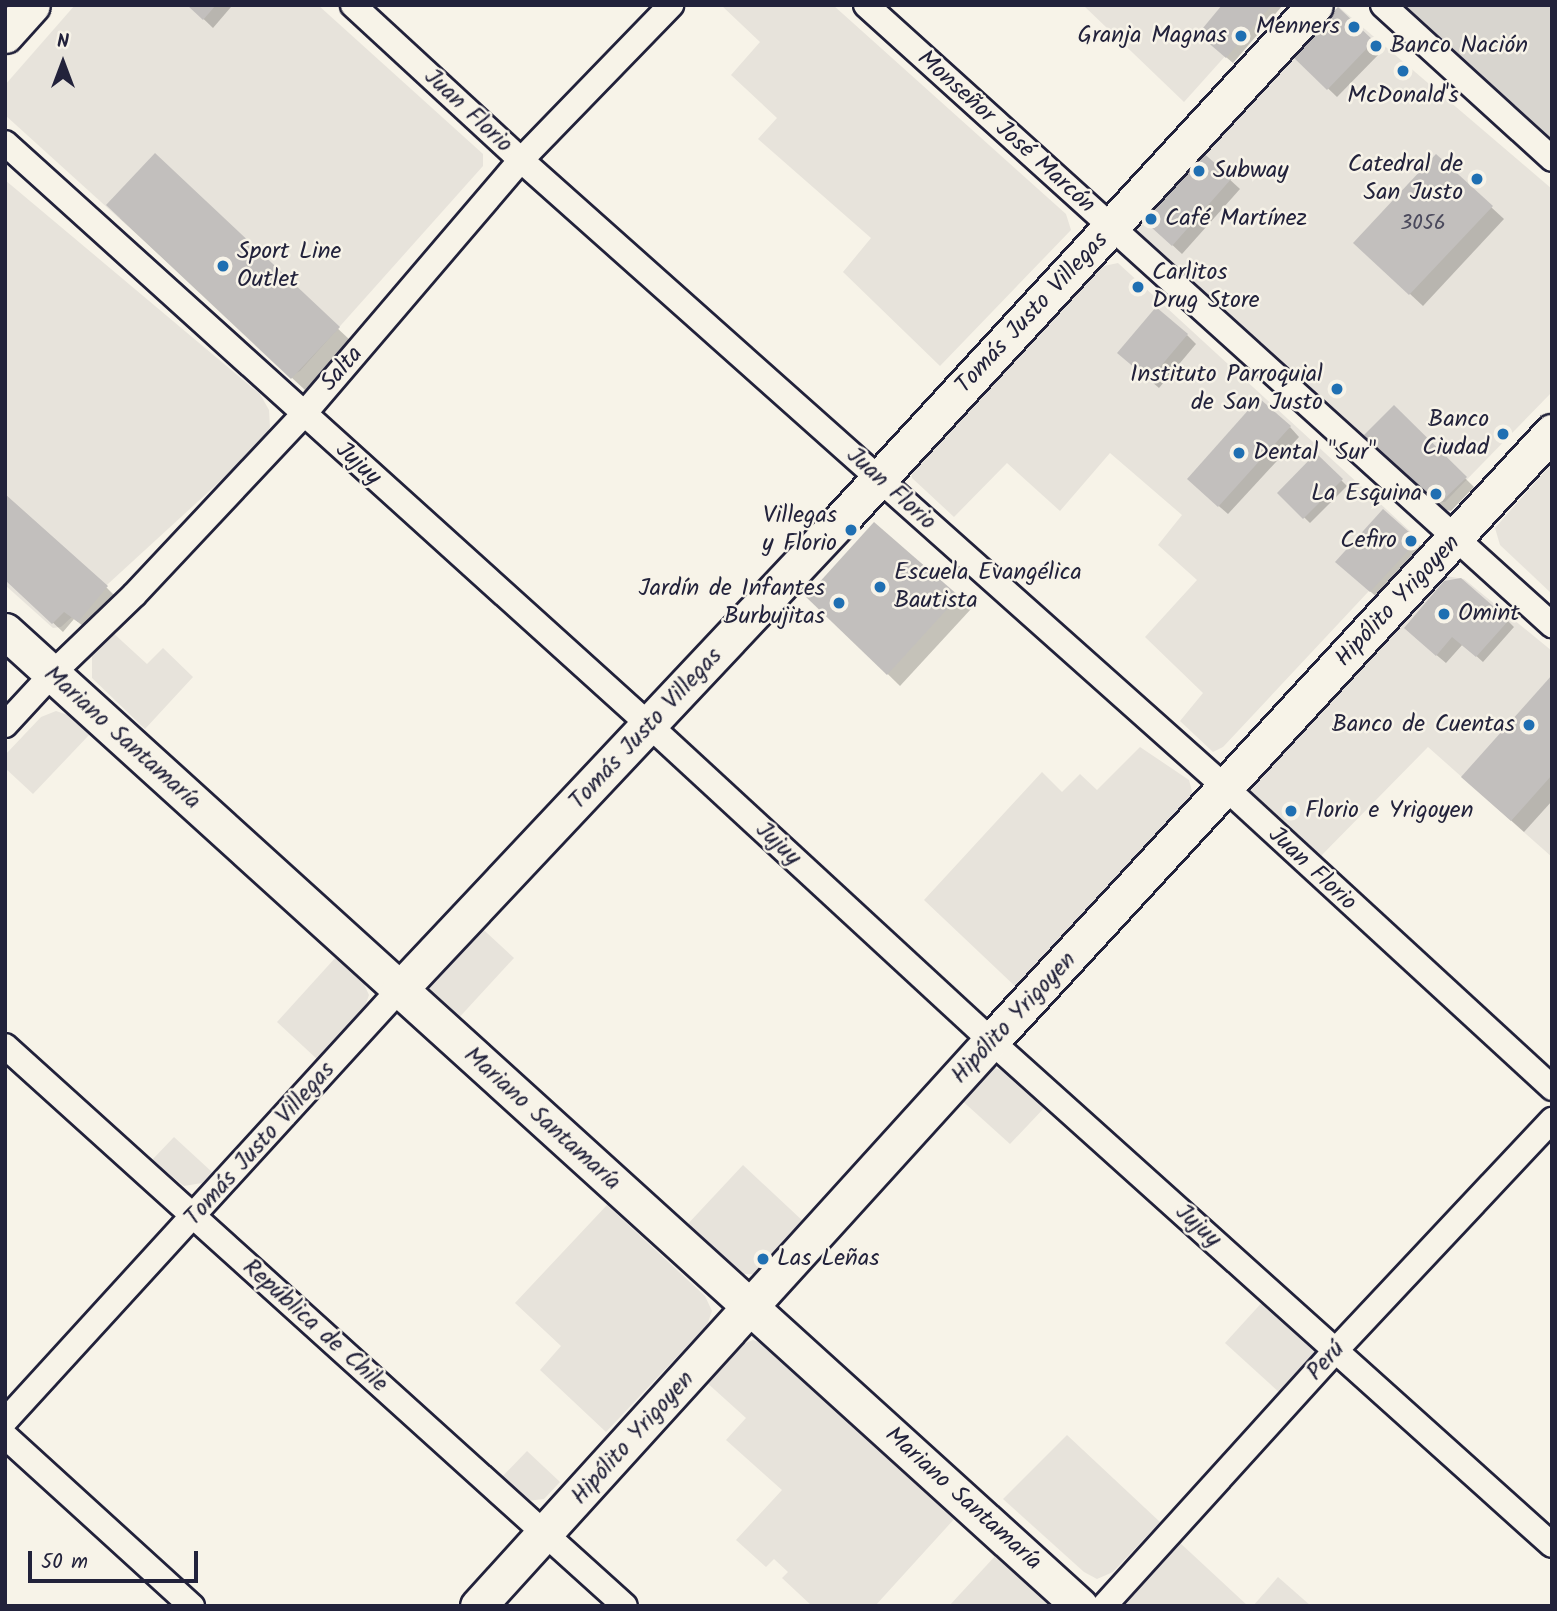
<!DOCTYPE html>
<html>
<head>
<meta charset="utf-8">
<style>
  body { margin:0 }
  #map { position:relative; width:1557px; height:1611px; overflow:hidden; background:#f7f3e8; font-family:Kalam,sans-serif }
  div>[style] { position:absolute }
  .built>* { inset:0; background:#e7e3db }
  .green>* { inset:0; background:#d8d5cf }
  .shadow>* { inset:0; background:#0003 }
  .building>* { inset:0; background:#c2bfbd }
  .roads { filter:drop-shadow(2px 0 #22223b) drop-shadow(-2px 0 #22223b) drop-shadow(0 2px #22223b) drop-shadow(0 -2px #22223b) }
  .street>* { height:24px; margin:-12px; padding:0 12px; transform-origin:12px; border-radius:12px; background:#f7f3e8 }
  .secondary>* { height:35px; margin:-17.5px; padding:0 17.5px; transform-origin:17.5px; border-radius:17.5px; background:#f7f3e8 }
  .dots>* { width:19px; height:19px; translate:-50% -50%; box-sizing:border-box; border:4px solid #f7f3e8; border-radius:50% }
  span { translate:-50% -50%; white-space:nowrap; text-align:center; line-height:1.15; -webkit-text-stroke:5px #f7f3e8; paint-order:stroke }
  .number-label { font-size:21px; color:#4a495c }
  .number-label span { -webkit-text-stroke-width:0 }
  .poi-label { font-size:24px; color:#22223b }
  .right { translate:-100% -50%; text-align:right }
  .left { translate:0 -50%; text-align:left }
  .street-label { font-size:24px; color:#22223b }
  .frame { position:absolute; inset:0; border:7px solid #22223b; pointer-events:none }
  .north { position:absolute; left:28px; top:28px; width:70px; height:70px; -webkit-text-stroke:5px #f7f3e8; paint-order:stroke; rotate:0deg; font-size:19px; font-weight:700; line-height:28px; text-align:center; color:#22223b }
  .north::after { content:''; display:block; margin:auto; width:24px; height:32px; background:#22223b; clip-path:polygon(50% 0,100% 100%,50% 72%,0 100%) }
  .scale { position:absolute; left:28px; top:1551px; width:170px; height:32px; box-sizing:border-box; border:4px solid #22223b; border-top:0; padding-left:9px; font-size:21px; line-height:24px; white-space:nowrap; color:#22223b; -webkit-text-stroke:5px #f7f3e8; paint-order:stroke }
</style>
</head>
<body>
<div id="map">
  <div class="built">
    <i style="clip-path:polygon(75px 5px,318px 5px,483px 154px,483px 166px,300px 371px,292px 375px,5px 115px,5px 85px)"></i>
    <i style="clip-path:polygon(721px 5px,833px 5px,1066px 214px,1071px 230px,940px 366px,843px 272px,871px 238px,758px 139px,777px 118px,731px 75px,760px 42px)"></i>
    <i style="clip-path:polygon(1083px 5px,1271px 5px,1184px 102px)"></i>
    <i style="clip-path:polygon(1339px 7px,1552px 189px,1552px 392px,1445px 502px,1433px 503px,1140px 237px,1136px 226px)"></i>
    <i style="clip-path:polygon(5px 180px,260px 394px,269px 410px,270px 427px,264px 441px,61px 627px,53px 628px,5px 585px)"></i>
    <i style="clip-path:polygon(1118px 263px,1411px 532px,1412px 545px,1223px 747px,1213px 752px,1180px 721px,1203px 693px,1145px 637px,1197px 580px,1158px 545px,1182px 515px,1110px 453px,1060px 511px,1007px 463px,954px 517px,912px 478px,911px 469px,1099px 267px)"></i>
    <i style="clip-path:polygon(1552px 463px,1552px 594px,1500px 545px,1495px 528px)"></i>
    <i style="clip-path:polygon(1446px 576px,1464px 579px,1552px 651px,1552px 857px,1428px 747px,1317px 860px,1246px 798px,1244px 779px)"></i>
    <i style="clip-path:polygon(111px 631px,147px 664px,163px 648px,193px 677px,145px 729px,92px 678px,92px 655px)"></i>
    <i style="clip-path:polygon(56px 711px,71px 716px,90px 734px,33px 794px,5px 768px,5px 755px,41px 717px)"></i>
    <i style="clip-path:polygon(1140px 747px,1189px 780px,1192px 791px,1190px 802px,1018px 989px,924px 900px,1042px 772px,1062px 792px,1080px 774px,1097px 790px)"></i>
    <i style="clip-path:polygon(474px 921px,514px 958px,455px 1022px,428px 992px,428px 979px)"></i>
    <i style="clip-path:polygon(336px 957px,362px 980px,369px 995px,364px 1009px,318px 1060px,277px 1022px)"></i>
    <i style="clip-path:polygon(995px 1068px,1005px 1071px,1046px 1106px,1010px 1144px,958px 1097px,986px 1069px)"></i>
    <i style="clip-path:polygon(174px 1137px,212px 1172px,202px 1183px,184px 1186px,152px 1160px)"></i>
    <i style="clip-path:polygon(743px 1165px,805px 1223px,761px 1271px,752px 1274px,739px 1274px,685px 1227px)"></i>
    <i style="clip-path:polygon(607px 1205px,705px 1296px,712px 1311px,707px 1325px,606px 1432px,540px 1370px,561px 1346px,515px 1303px)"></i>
    <i style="clip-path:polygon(1266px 1298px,1317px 1346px,1316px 1357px,1281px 1394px,1225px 1343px)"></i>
    <i style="clip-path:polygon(753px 1340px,767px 1345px,956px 1517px,875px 1606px,812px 1606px,782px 1578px,788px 1572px,774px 1559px,766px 1567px,736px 1540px,782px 1490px,726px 1440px,746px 1418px,705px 1381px,737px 1346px)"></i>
    <i style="clip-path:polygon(1067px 1435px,1160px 1522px,1113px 1572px,1097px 1579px,1084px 1572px,1003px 1499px)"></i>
    <i style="clip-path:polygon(527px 1451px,560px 1482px,544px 1499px,527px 1501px,499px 1480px)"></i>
    <i style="clip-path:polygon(1178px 1541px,1248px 1606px,1125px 1606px,1128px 1594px)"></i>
    <i style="clip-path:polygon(997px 1554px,1054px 1606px,949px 1606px)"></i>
    <i style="clip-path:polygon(1278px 1577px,1311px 1606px,1253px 1606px)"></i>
  </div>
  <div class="green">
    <i style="clip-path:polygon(1396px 5px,1552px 5px,1552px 146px)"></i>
  </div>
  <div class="shadow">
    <i style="clip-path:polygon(189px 5px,230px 5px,231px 7px,213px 28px)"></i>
    <i style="clip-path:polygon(1225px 5px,1283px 5px,1233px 63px,1206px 40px)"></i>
    <i style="clip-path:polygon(1338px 9px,1382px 51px,1337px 97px,1293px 55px)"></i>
    <i style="clip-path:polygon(1201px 153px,1240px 189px,1182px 254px,1153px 227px)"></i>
    <i style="clip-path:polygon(155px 156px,351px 341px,305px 390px,120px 218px)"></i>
    <i style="clip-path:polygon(1491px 207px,1504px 219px,1423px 306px,1368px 255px)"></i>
    <i style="clip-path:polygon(1187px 335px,1196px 344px,1159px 388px,1129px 362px)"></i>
    <i style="clip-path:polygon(1394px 408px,1474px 487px,1451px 511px,1441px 509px,1367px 435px)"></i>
    <i style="clip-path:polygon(1290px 427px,1299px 437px,1228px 514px,1198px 488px)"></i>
    <i style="clip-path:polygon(1316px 455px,1347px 486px,1310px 523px,1279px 493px)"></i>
    <i style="clip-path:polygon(874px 524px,971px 609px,900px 686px,809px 597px)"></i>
    <i style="clip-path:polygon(1416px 541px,1425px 550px,1380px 600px,1347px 571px)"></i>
    <i style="clip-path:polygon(5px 578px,107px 588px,116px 597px,88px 630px,74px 619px,63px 632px)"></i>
    <i style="clip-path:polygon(1508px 621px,1514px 627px,1483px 662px,1463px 644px,1446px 663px,1415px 637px)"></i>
    <i style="clip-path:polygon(1552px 678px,1552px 801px,1524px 832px,1476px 789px)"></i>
  </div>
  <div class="building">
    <i style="clip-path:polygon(187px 5px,216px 5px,203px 20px)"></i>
    <i style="clip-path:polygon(1222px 5px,1272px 5px,1226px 58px,1198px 34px)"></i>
    <i style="clip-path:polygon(1338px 7px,1374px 41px,1327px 90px,1291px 55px)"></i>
    <i style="clip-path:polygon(1201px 151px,1232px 178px,1172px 246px,1141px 218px)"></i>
    <i style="clip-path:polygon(155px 153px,340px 327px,291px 379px,106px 205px)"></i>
    <i style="clip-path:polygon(1436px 154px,1493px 206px,1409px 295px,1353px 243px)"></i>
    <i style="clip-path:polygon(1156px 307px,1188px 334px,1149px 380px,1117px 353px)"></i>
    <i style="clip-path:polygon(1259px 398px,1291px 426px,1218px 507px,1187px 479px)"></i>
    <i style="clip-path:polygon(1394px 405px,1467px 477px,1441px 502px,1430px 500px,1364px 435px)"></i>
    <i style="clip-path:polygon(1316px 453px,1343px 479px,1303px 519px,1277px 493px)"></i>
    <i style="clip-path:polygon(5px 494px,108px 586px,78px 622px,64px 612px,52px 624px,5px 580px)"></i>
    <i style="clip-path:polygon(1383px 509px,1418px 540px,1370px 592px,1335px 562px)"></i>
    <i style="clip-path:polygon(874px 522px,959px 596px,887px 675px,806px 597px)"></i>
    <i style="clip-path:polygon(1461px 578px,1509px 620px,1476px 657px,1452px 637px,1436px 656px,1404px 628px,1444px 581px)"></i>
    <i style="clip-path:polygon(1552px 675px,1552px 775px,1511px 821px,1461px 777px)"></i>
  </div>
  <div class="roads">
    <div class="street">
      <i style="left:353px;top:5px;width:229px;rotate:42.7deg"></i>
      <i style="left:521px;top:160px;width:944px;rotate:41.69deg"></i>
      <i style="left:1226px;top:788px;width:443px;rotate:42.6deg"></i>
      <i style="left:866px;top:5px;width:925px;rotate:42.11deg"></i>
      <i style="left:1383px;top:5px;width:229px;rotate:42.3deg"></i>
      <i style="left:5px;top:143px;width:868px;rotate:42.1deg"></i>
      <i style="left:649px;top:725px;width:466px;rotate:42.7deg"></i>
      <i style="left:991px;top:1041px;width:754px;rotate:41.94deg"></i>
      <i style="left:5px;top:725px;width:69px;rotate:-47.3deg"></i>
      <i style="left:52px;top:674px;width:114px;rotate:-43.9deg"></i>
      <i style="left:134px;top:595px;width:247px;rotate:-46.8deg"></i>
      <i style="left:303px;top:415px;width:335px;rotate:-49.5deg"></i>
      <i style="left:521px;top:160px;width:216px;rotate:-45.9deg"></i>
      <i style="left:5px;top:1046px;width:835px;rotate:42.09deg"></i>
      <i style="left:5px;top:1421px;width:583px;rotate:-47.57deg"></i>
      <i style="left:5px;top:1436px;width:253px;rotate:42.3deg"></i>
      <i style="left:1104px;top:1606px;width:345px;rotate:-47.8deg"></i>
      <i style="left:1336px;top:1350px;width:316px;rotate:-46.8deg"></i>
    </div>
    <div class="secondary">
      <i style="left:5px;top:35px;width:40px;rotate:-48deg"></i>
      <i style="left:5px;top:631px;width:1451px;rotate:42.21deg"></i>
      <i style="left:398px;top:991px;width:645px;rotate:-46.76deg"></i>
      <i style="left:840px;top:521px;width:701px;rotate:-47.37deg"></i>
      <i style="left:478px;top:1606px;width:763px;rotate:-47.76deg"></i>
      <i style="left:991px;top:1041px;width:828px;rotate:-47.35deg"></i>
    </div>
  </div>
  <div class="dots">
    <i style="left:1354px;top:27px;background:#1f6fb2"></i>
    <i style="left:1241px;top:36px;background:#1f6fb2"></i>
    <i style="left:1376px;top:46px;background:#1f6fb2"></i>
    <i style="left:1403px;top:71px;background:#1f6fb2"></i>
    <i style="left:1199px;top:171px;background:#1f6fb2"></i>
    <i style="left:1477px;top:179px;background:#1f6fb2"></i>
    <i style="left:1151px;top:219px;background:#1f6fb2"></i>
    <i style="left:223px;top:266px;background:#1f6fb2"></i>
    <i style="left:1138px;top:287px;background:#1f6fb2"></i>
    <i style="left:1337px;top:389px;background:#1f6fb2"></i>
    <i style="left:1503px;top:434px;background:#1f6fb2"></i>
    <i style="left:1239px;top:453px;background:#1f6fb2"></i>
    <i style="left:1436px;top:494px;background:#1f6fb2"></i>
    <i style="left:851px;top:530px;background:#1f6fb2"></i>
    <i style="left:1411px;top:541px;background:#1f6fb2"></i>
    <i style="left:880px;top:587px;background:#1f6fb2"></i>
    <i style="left:839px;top:603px;background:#1f6fb2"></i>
    <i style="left:1444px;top:614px;background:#1f6fb2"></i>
    <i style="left:1529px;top:725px;background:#1f6fb2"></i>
    <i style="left:1291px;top:811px;background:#1f6fb2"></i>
    <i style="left:763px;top:1259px;background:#1f6fb2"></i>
  </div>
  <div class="number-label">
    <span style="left:1423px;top:224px">3056</span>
  </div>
  <div class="poi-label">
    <span class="right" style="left:1340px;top:27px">Menners</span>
    <span class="right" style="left:1227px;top:36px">Granja Magnas</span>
    <span class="left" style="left:1390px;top:46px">Banco Nación</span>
    <span style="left:1403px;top:96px">McDonald's</span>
    <span class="right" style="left:1463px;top:179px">Catedral de<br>San Justo</span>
    <span class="left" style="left:1213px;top:171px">Subway</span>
    <span class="left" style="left:1165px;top:219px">Café Martínez</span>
    <span class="left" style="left:237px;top:266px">Sport Line<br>Outlet</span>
    <span class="left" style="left:1152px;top:287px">Carlitos<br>Drug Store</span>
    <span class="right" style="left:1323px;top:389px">Instituto Parroquial<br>de San Justo</span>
    <span class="right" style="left:1489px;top:434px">Banco<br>Ciudad</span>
    <span class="left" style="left:1253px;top:453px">Dental "Sur"</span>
    <span class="right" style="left:1422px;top:494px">La Esquina</span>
    <span class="right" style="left:837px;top:530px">Villegas<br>y Florio</span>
    <span class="right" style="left:1397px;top:541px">Cefiro</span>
    <span class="left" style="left:894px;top:587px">Escuela Evangélica<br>Bautista</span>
    <span class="right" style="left:825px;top:603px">Jardín de Infantes<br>Burbujitas</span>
    <span class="left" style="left:1458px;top:614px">Omint</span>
    <span class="right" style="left:1515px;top:725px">Banco de Cuentas</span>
    <span class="left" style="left:1305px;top:811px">Florio e Yrigoyen</span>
    <span class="left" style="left:777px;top:1259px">Las Leñas</span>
  </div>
  <div class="street-label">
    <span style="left:468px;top:111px;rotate:43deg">Juan Florio</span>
    <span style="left:1006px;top:132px;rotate:42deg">Monseñor José Marcón</span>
    <span style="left:1032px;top:313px;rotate:-47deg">Tomás Justo Villegas</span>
    <span style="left:342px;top:369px;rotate:-49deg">Salta</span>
    <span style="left:358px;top:464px;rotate:42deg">Jujuy</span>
    <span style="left:891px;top:489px;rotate:42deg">Juan Florio</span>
    <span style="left:1398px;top:601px;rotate:-47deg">Hipólito Yrigoyen</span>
    <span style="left:646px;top:729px;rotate:-47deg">Tomás Justo Villegas</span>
    <span style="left:122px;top:738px;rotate:42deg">Mariano Santamaría</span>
    <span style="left:778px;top:844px;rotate:43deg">Jujuy</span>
    <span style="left:1312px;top:869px;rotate:43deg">Juan Florio</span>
    <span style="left:1014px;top:1018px;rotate:-47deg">Hipólito Yrigoyen</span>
    <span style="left:542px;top:1119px;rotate:42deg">Mariano Santamaría</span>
    <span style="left:260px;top:1144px;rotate:-48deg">Tomás Justo Villegas</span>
    <span style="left:1198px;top:1226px;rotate:42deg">Jujuy</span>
    <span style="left:315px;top:1326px;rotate:42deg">República de Chile</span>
    <span style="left:1326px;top:1361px;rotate:-48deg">Perú</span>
    <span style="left:633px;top:1438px;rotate:-48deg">Hipólito Yrigoyen</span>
    <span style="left:963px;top:1499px;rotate:42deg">Mariano Santamaría</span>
  </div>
  <div class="frame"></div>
  <div class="north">N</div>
  <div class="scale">50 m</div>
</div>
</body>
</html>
